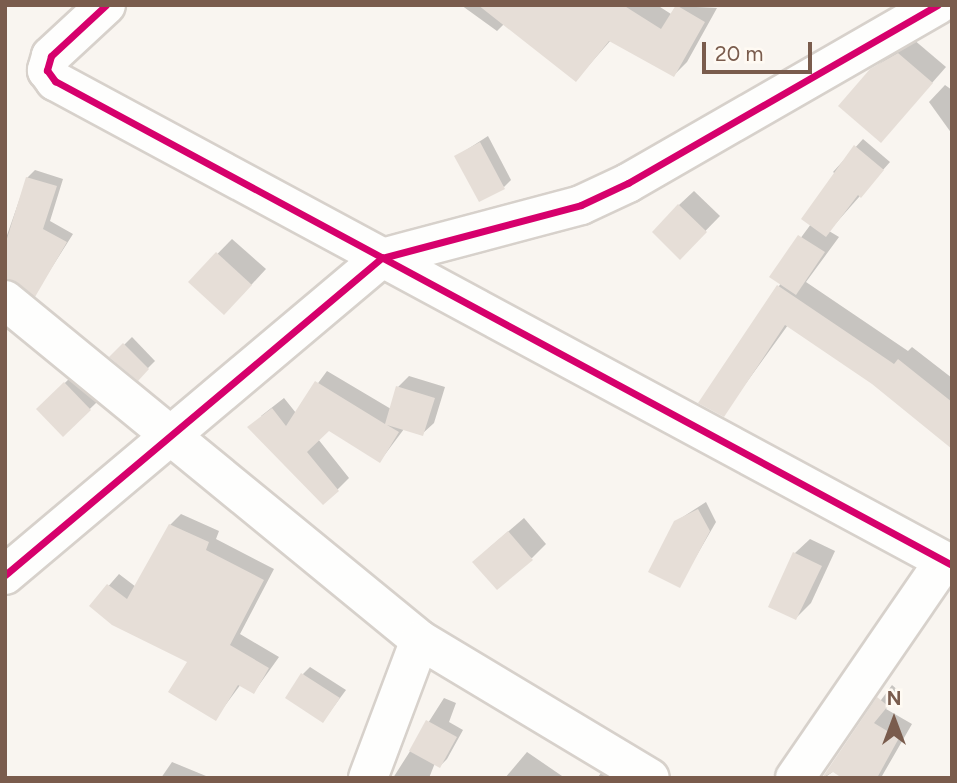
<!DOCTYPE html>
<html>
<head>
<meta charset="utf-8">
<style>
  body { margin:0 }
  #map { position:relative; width:957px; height:783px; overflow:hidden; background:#f9f5f0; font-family:Figtree,sans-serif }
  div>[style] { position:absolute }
  .shadow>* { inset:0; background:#0003 }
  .building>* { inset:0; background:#e6ded7 }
  .roads { filter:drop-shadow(2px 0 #d7d1cb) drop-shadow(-2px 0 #d7d1cb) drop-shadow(0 2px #d7d1cb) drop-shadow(0 -2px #d7d1cb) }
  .minor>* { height:38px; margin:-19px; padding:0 19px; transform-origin:19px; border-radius:19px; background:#fefefd }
  .cycleway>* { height:7px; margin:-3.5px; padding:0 3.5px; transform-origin:3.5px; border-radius:3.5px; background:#d6006c }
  span { translate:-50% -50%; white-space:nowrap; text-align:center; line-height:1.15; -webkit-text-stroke:6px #fffaf3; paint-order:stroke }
  .frame { position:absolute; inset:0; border:7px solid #7a5c4d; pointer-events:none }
  .north { position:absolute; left:859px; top:685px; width:70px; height:70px; -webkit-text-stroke:5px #fffaf3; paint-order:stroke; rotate:0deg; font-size:19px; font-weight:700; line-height:28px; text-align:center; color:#7a5c4d }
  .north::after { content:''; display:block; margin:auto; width:24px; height:32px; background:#7a5c4d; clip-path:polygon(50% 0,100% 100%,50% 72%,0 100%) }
  .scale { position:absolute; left:702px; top:42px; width:110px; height:32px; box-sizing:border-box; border:4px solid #7a5c4d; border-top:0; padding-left:9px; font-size:21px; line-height:24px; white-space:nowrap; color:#7a5c4d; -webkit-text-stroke:5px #fffaf3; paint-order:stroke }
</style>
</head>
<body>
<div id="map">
  <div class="shadow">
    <i style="clip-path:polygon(461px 5px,657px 5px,671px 14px,676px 6px,717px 8px,687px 62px,674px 75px,611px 40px,576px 80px,504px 24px,497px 31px)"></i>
    <i style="clip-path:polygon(913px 39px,946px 67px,881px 141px,871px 70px)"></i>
    <i style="clip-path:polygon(945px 85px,952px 90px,952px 134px,929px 102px)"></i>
    <i style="clip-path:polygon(488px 136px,511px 180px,504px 187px,457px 156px)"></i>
    <i style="clip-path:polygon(863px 139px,890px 162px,829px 231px,839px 237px,806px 282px,908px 351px,912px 347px,952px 378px,952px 447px,873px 382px,788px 325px,723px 415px,701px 403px,781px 283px,772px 277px,811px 224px,837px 175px,833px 172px)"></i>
    <i style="clip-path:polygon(35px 170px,63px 179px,50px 221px,73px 234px,35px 294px,19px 281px,5px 279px,5px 241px,27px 178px)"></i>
    <i style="clip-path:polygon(694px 191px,720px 216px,680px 257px,679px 205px)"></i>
    <i style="clip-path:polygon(232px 239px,266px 269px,239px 298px,191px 281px)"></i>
    <i style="clip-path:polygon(132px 337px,155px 361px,138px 378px,112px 357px)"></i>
    <i style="clip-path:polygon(327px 371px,391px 409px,398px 387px,409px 376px,445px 387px,434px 423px,422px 434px,404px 429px,380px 461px,328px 429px,318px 439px,349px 478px,324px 503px,261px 416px,284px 398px,296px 413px)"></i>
    <i style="clip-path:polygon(72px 376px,97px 402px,63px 435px,38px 409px)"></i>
    <i style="clip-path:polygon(706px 502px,716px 522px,679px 586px,675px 522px)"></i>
    <i style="clip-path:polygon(181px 514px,219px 531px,216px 539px,274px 569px,240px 634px,279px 657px,254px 692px,241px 684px,215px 719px,189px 661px,92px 605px,119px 574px,136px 587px,170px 525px)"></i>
    <i style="clip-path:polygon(524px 518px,546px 544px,532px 558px,489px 548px)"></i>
    <i style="clip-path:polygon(810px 539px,835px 551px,811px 603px,796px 618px,795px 553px)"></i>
    <i style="clip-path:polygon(310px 667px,346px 690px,323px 721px,303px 674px)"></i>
    <i style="clip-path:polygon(892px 685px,900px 692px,886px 709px,912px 724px,882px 776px,846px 778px,834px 771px,824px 778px)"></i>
    <i style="clip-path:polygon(444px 698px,456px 703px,449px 722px,463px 730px,447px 759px,440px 766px,435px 763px,429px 778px,393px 778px)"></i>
    <i style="clip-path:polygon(527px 752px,562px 776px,561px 778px,505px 778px)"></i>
    <i style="clip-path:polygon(172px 762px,206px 776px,205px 778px,161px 778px)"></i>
    <i style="clip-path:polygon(607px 766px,626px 778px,597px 778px)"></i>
  </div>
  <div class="building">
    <i style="clip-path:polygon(478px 5px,623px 5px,661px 29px,676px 5px,705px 22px,674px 77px,609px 41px,576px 82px)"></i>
    <i style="clip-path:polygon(898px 53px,933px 83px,881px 143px,838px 106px,870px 69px)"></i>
    <i style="clip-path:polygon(480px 142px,505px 189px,479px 202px,454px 156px)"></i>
    <i style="clip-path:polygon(854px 145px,884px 170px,861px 198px,858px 195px,826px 237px,801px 219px)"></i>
    <i style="clip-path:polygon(26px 177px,57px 186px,43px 229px,67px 242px,35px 297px,5px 279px,5px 245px)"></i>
    <i style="clip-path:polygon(678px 204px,707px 232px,680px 260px,652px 232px)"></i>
    <i style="clip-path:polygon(798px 235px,825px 252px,796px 295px,769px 277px)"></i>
    <i style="clip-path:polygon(216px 252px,252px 285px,224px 315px,188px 282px)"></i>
    <i style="clip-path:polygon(777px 285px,894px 364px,898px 359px,952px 402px,952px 449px,872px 384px,785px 325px,724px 417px,698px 403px)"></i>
    <i style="clip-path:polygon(123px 343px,149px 369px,138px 381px,109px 357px)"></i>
    <i style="clip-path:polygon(315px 381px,385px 424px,396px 386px,435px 398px,423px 436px,387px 425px,399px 432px,380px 463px,329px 431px,307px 452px,339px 491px,323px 505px,247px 427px,272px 408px,286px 426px)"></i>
    <i style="clip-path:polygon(64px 382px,91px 410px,63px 437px,36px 409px)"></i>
    <i style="clip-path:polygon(698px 509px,710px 531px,680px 588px,648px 572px,674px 521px)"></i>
    <i style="clip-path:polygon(169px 524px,209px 542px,206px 550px,264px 580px,230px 645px,269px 668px,254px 694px,238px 685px,216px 721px,168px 692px,187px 662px,112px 625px,89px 606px,107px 584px,127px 599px)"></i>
    <i style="clip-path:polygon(508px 531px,533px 560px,497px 590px,472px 562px)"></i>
    <i style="clip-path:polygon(793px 552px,822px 566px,796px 620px,768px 607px)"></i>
    <i style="clip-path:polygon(301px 673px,340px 698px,323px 723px,285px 698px)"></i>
    <i style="clip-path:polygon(877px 697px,888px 706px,874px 723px,899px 738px,877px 778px,842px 778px,833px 772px,822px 778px)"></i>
    <i style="clip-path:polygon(426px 720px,457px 737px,440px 768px,409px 751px)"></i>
  </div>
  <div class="roads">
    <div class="minor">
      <i style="left:106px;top:5px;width:75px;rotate:137.2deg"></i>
      <i style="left:51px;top:56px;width:15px;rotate:106deg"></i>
      <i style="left:47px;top:70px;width:14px;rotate:54deg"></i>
      <i style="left:55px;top:81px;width:1019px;rotate:28.35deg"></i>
      <i style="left:5px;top:300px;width:536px;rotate:39.33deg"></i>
      <i style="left:420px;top:640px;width:268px;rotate:31deg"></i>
      <i style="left:5px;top:575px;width:493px;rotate:-40.1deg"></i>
      <i style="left:382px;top:258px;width:206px;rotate:-14.9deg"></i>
      <i style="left:581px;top:205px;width:52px;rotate:-25.1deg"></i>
      <i style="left:628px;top:183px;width:357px;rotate:-29.9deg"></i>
      <i style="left:368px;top:778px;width:147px;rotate:-69.4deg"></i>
      <i style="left:795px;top:778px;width:263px;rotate:-55.5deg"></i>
    </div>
  </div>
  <div class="cycleway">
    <i style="left:106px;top:5px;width:75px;rotate:137.2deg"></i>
    <i style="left:51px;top:56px;width:15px;rotate:106deg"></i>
    <i style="left:47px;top:70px;width:14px;rotate:54deg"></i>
    <i style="left:55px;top:81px;width:1019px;rotate:28.35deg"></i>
    <i style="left:5px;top:575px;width:493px;rotate:-40.1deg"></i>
    <i style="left:382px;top:258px;width:206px;rotate:-14.9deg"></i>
    <i style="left:581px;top:205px;width:52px;rotate:-25.1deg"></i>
    <i style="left:628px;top:183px;width:357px;rotate:-29.9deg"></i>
  </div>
  <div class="frame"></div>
  <div class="north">N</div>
  <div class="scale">20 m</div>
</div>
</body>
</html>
